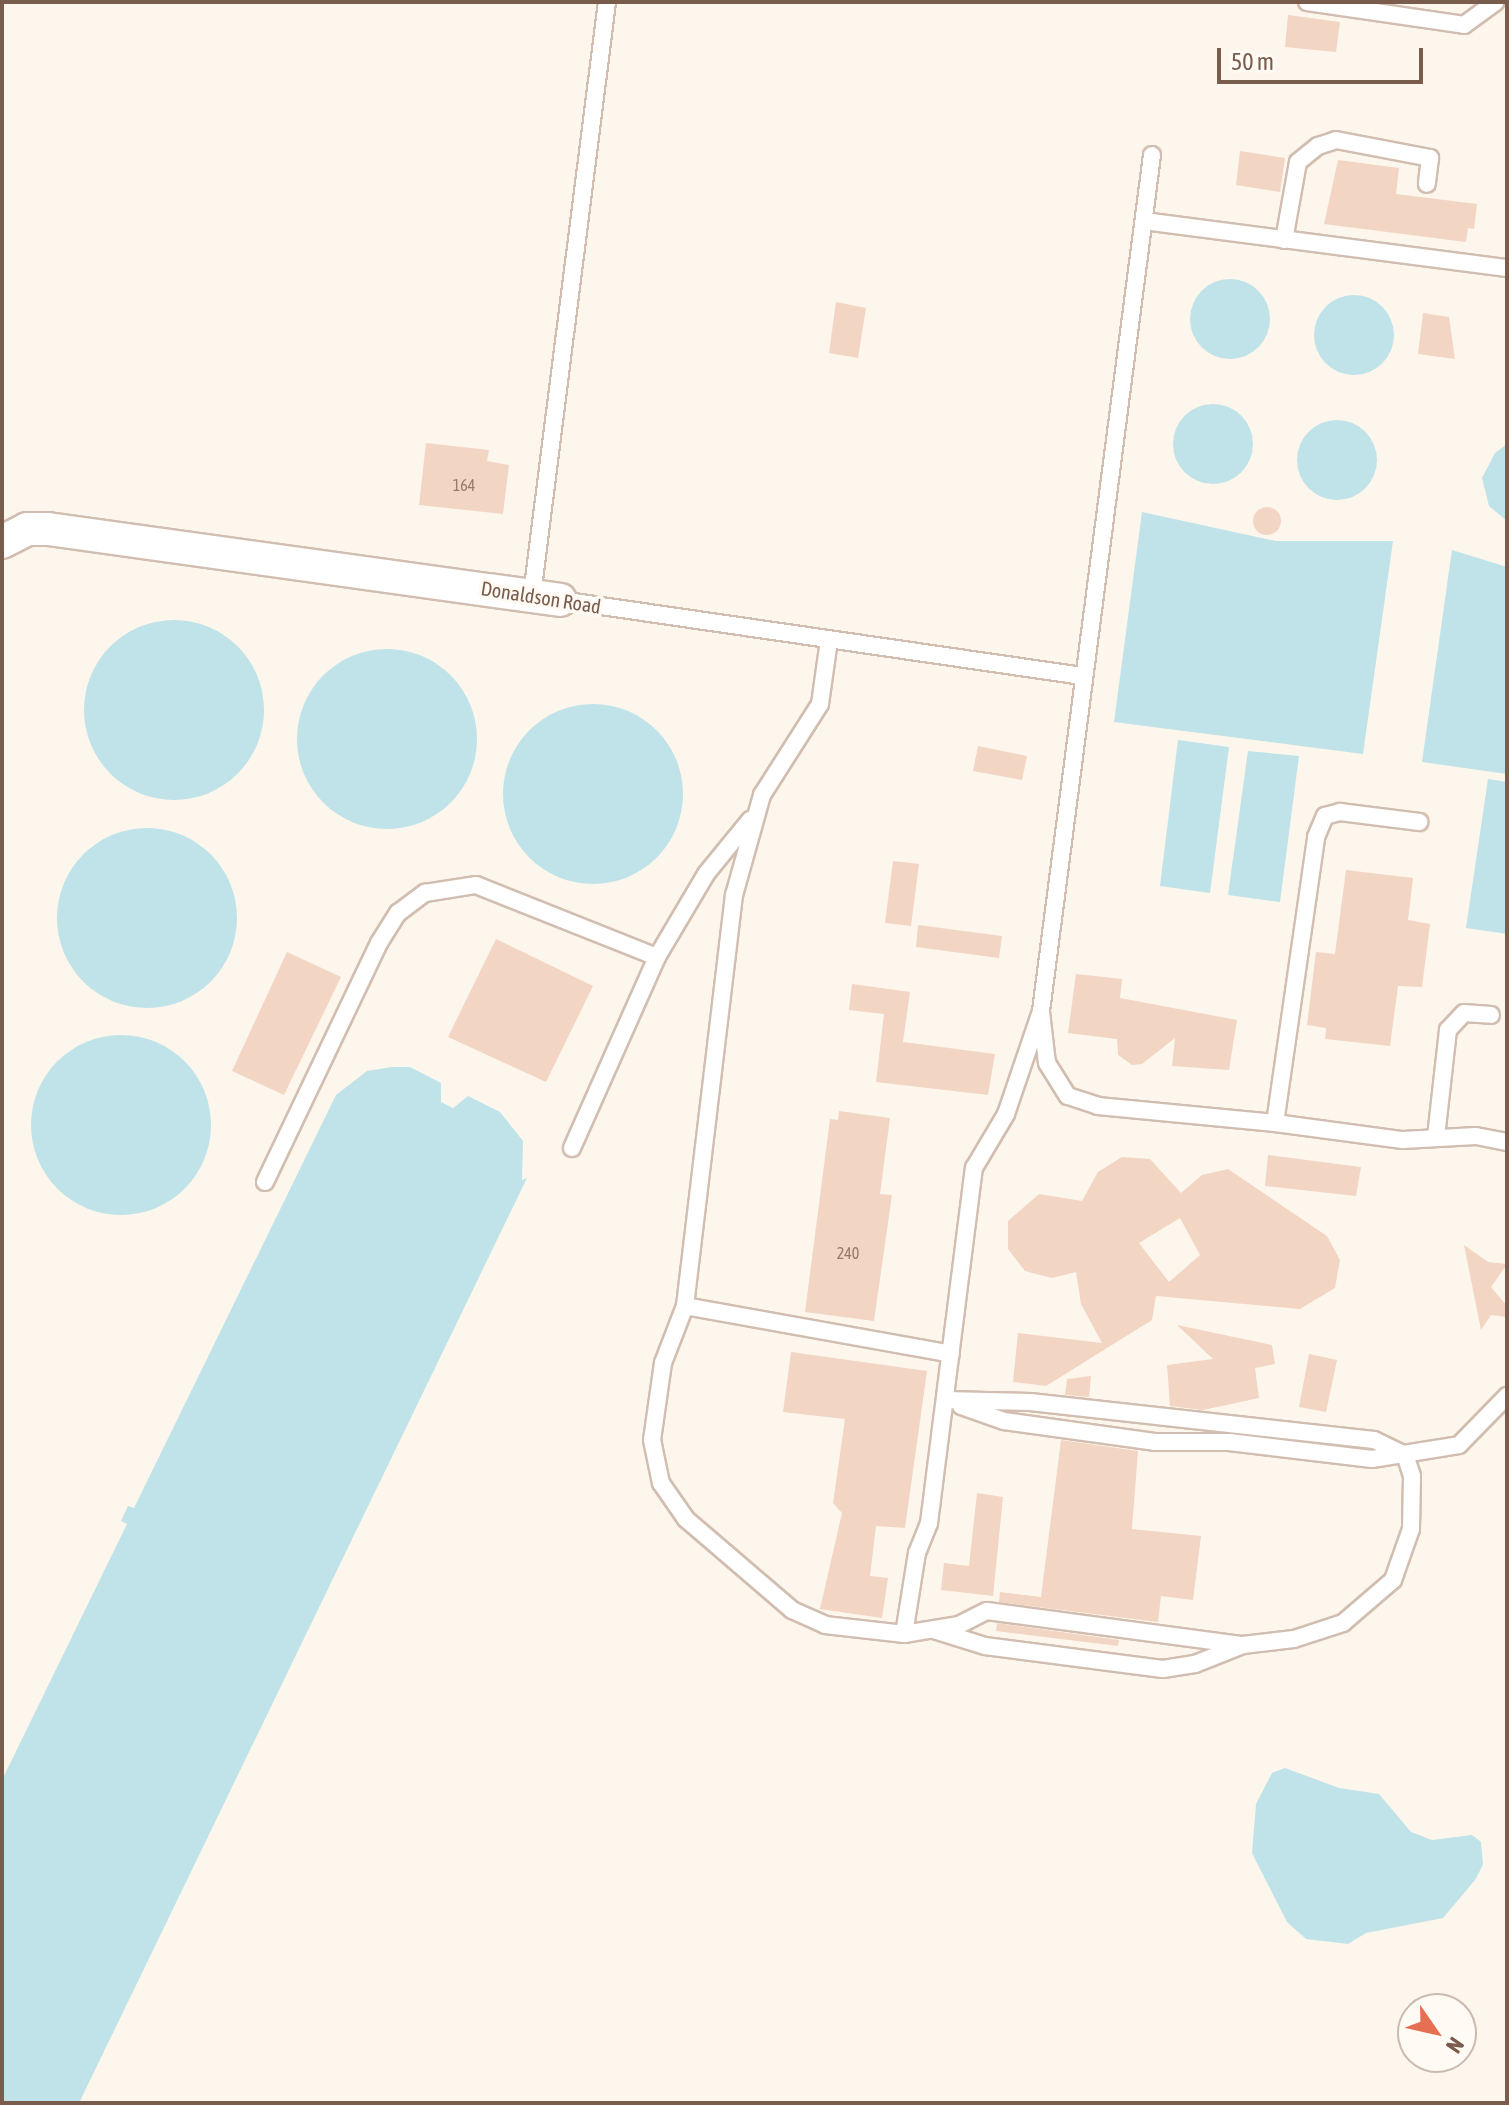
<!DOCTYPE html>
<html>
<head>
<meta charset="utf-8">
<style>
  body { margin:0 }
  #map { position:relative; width:1509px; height:2105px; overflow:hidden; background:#fdf6ec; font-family:"Asap Condensed",sans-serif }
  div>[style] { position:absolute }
  .water>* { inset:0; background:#bfe3e8 }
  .round { border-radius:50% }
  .building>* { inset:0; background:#f3d5c3 }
  .roads { filter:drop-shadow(2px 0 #d1beb0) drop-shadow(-2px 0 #d1beb0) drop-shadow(0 2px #d1beb0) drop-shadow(0 -2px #d1beb0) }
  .lane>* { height:16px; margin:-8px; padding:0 8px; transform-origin:8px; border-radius:8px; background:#fff }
  .street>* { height:32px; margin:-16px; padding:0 16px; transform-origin:16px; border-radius:16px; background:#fff }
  span { translate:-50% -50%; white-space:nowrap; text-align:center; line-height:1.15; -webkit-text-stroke:7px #fffaf3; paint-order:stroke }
  .number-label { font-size:16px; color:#987a6a }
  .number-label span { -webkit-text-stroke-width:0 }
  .street-label { font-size:20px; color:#7a5c4d }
  .frame { position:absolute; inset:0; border:4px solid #7a5c4d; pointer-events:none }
  .north { position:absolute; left:1397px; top:1993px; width:80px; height:80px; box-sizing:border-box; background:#fffaf3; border:2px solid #cabbb1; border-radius:50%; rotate:124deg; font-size:22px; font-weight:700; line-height:32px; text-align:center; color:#7a5c4d }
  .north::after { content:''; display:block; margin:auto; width:28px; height:36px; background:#e76f51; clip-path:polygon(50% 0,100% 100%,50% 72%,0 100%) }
  .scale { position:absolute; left:1217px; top:48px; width:206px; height:36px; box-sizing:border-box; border:4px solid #7a5c4d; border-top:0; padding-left:10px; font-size:24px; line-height:28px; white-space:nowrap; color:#7a5c4d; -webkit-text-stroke:6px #fffaf3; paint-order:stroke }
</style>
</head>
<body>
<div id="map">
  <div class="water">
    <i class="round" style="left:1190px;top:279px;width:80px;height:80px"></i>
    <i class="round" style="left:1314px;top:295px;width:80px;height:80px"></i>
    <i class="round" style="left:1173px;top:404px;width:80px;height:80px"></i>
    <i class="round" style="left:1297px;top:420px;width:80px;height:80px"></i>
    <i style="clip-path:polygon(1507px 444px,1507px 521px,1489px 506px,1482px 478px,1495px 453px)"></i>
    <i style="clip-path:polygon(1142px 512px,1276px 541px,1393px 541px,1363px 754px,1114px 722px)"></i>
    <i style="clip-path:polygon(1452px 550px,1507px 567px,1507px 774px,1422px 762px)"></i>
    <i class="round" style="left:84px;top:620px;width:180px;height:180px"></i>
    <i class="round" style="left:297px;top:649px;width:180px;height:180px"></i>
    <i class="round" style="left:503px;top:704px;width:180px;height:180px"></i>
    <i style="clip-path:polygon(1178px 740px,1229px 747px,1210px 893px,1160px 886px)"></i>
    <i style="clip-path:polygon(1248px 751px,1299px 756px,1280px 902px,1228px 895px)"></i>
    <i style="clip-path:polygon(1488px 779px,1507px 782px,1507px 934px,1466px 928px)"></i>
    <i class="round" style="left:57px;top:828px;width:180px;height:180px"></i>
    <i class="round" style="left:31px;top:1035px;width:180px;height:180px"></i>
    <i style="clip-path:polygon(392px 1067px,410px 1067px,441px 1083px,441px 1102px,453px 1108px,468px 1096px,500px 1112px,523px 1141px,522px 1180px,527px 1178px,79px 2103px,2px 2103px,2px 1780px,127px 1524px,121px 1521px,128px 1506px,134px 1508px,336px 1095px,367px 1071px)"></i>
    <i style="clip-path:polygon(1285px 1768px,1339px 1788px,1379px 1794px,1411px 1832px,1432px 1840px,1472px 1835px,1481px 1842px,1483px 1865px,1475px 1880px,1443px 1918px,1366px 1933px,1348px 1944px,1306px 1939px,1287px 1922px,1252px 1853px,1256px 1804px,1272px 1773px)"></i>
  </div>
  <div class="building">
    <i style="clip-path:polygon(1288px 15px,1340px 22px,1336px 52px,1285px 47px)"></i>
    <i style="clip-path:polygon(1240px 151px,1285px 158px,1280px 192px,1236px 185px)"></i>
    <i style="clip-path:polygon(1338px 160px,1399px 168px,1396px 194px,1477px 204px,1474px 229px,1468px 228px,1466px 242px,1324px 224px)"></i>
    <i style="clip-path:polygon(836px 302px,866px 308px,858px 358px,829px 353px)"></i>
    <i style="clip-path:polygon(1423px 313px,1449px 317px,1455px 359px,1418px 354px)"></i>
    <i style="clip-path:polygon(426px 443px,489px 450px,487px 461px,509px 465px,503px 514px,419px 505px)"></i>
    <i class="round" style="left:1253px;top:507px;width:28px;height:28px"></i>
    <i style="clip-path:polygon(978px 746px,1027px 756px,1022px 780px,973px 771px)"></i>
    <i style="clip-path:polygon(893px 861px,919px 864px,911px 926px,885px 923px)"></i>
    <i style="clip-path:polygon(1346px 870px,1413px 878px,1408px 920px,1430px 924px,1422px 987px,1398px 986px,1390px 1046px,1325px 1039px,1326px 1028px,1307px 1025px,1316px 952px,1335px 954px)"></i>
    <i style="clip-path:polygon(918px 925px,1002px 936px,999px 958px,916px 947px)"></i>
    <i style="clip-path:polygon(496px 939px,593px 986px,546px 1082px,448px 1037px)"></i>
    <i style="clip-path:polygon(287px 952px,341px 977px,284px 1095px,232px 1071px)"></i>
    <i style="clip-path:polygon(1076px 974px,1122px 979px,1120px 998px,1237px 1020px,1229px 1070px,1172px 1066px,1175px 1038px,1142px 1064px,1132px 1065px,1118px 1055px,1117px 1039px,1068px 1033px)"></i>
    <i style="clip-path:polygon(852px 984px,910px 992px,903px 1042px,995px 1054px,988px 1095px,876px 1082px,884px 1014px,849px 1010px)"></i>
    <i style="clip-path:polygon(839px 1111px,890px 1118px,880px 1194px,892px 1195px,874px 1321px,805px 1312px,830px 1119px,838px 1120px)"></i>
    <i style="clip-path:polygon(1268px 1155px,1361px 1167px,1356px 1196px,1265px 1186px)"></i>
    <i style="clip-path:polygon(evenodd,1122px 1157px,1150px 1159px,1181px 1193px,1202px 1175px,1228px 1169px,1327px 1236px,1340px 1260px,1335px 1288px,1300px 1309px,1156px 1296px,1152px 1320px,1046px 1386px,1013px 1382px,1018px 1333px,1102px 1343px,1081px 1304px,1076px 1272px,1052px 1278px,1025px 1271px,1008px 1249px,1008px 1221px,1039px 1194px,1082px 1201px,1098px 1172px,1122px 1157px,1180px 1218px,1200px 1255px,1169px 1282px,1139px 1243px,1180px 1218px)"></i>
    <i style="clip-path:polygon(1464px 1245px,1488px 1262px,1507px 1264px,1491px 1287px,1507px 1306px,1507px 1317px,1491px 1315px,1481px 1330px)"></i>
    <i style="clip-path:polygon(1177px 1325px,1272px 1345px,1275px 1364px,1255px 1368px,1259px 1398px,1203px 1410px,1170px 1406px,1167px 1365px,1213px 1359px)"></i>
    <i style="clip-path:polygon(791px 1352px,927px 1371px,905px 1528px,876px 1526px,870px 1576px,888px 1578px,882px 1618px,820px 1609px,842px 1513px,833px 1503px,845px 1419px,783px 1412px)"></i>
    <i style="clip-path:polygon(1309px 1354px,1337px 1360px,1326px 1412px,1299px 1407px)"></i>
    <i style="clip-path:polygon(1091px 1376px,1089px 1397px,1065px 1395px,1067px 1379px)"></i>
    <i style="clip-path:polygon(1061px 1440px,1138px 1451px,1132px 1529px,1201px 1536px,1193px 1600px,1161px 1596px,1158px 1622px,999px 1602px,1000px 1592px,1041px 1597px)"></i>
    <i style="clip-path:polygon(977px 1493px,1003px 1497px,993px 1596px,941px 1590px,944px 1563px,969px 1566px)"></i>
    <i style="clip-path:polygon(997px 1623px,1119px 1640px,1118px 1646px,996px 1631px)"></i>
  </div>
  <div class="roads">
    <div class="lane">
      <i style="left:1307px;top:2px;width:159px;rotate:8.3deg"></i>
      <i style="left:1464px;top:25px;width:39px;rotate:-36deg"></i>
      <i style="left:1144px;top:221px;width:366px;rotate:7.4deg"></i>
      <i style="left:1284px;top:240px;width:79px;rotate:-79.8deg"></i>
      <i style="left:1298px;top:162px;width:26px;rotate:-39deg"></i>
      <i style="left:1318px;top:146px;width:19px;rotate:-18deg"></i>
      <i style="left:1336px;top:140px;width:96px;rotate:10.8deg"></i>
      <i style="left:1430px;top:158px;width:26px;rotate:97deg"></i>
      <i style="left:532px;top:595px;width:598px;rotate:-82.79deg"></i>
      <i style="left:560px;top:600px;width:528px;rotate:8.28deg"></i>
      <i style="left:829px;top:640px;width:65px;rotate:98deg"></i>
      <i style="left:820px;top:704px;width:108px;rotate:122.5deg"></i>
      <i style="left:762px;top:795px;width:104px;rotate:105.6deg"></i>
      <i style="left:734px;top:895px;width:414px;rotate:96.8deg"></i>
      <i style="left:685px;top:1306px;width:61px;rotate:111.1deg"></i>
      <i style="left:663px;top:1363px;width:78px;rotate:98.1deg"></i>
      <i style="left:652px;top:1440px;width:44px;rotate:78.2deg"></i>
      <i style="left:661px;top:1483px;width:44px;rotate:55.2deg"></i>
      <i style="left:686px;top:1519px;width:140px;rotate:40.6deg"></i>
      <i style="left:792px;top:1610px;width:36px;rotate:24deg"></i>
      <i style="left:825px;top:1625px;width:80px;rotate:6.5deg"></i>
      <i style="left:904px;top:1634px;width:56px;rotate:-9.3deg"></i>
      <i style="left:959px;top:1625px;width:31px;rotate:-27deg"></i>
      <i style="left:987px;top:1611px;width:258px;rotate:7.6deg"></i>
      <i style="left:1243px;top:1645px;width:51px;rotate:-6.7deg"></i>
      <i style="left:1294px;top:1639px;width:52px;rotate:-18.1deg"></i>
      <i style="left:1343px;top:1623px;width:66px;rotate:-40.7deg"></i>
      <i style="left:1393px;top:1580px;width:54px;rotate:-70.6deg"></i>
      <i style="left:1411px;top:1529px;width:53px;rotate:-88.9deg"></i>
      <i style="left:1412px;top:1476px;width:22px;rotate:-108deg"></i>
      <i style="left:1405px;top:1455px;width:34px;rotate:-154deg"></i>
      <i style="left:1374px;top:1440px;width:346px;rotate:-173.7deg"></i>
      <i style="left:1030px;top:1402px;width:85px;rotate:-178.7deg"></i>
      <i style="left:1041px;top:1012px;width:51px;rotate:83.3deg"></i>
      <i style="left:1047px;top:1063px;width:39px;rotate:58deg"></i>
      <i style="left:1068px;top:1096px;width:32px;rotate:18deg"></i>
      <i style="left:1098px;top:1106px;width:178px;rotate:5.5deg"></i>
      <i style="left:1275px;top:1123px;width:289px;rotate:-81.8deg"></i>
      <i style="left:1316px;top:837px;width:23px;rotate:-67deg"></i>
      <i style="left:1325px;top:816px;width:16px;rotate:-15deg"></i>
      <i style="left:1340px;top:812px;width:80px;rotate:7.2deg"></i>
      <i style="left:1275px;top:1123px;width:129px;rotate:7.6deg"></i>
      <i style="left:1403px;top:1140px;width:73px;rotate:-3.1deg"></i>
      <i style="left:1476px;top:1136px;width:32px;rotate:11deg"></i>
      <i style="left:1436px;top:1137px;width:108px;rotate:-83.6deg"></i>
      <i style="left:1448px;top:1030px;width:23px;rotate:-47deg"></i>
      <i style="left:1464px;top:1013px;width:27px;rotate:4deg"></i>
      <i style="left:572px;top:1148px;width:209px;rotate:-66deg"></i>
      <i style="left:657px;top:957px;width:96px;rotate:-59.4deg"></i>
      <i style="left:706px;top:874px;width:70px;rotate:-50.8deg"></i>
      <i style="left:265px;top:1182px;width:265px;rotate:-64.5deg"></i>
      <i style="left:379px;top:943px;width:36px;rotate:-58deg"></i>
      <i style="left:398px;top:913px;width:34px;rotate:-37deg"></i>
      <i style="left:425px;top:893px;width:52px;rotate:-8.9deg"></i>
      <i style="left:476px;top:885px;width:195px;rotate:21.7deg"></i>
      <i style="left:685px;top:1306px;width:270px;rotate:10.2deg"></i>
      <i style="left:961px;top:1406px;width:46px;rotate:19.2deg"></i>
      <i style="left:1004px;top:1421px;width:152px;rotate:7.9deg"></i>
      <i style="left:1155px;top:1442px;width:74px"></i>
      <i style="left:1229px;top:1442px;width:144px;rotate:6.8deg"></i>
      <i style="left:1372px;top:1459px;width:88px;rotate:-9.1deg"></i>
      <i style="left:1459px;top:1445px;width:69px;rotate:-45.6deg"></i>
      <i style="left:934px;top:1630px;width:53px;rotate:17.4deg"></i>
      <i style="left:985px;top:1646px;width:179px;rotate:7.4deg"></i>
      <i style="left:1163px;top:1669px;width:32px;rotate:-9deg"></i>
      <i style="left:1195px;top:1664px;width:52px;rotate:-21.6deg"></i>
      <i style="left:904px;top:1634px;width:82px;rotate:-80.9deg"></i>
      <i style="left:917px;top:1553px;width:32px;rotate:-68deg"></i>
      <i style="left:929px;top:1523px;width:358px;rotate:-82.8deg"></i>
      <i style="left:974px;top:1168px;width:63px;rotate:-59.3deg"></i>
      <i style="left:1006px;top:1114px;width:109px;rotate:-71.2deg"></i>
      <i style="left:1041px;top:1011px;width:863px;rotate:-82.61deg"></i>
    </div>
    <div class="street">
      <i style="left:2px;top:542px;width:28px;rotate:-27deg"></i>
      <i style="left:27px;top:529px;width:21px"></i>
      <i style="left:48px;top:529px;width:517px;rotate:7.89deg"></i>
    </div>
  </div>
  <div class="number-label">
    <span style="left:464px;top:485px">164</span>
    <span style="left:848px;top:1253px">240</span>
  </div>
  <div class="street-label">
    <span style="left:541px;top:597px;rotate:9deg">Donaldson Road</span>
  </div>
  <div class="frame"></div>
  <div class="north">N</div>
  <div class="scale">50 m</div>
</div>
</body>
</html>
